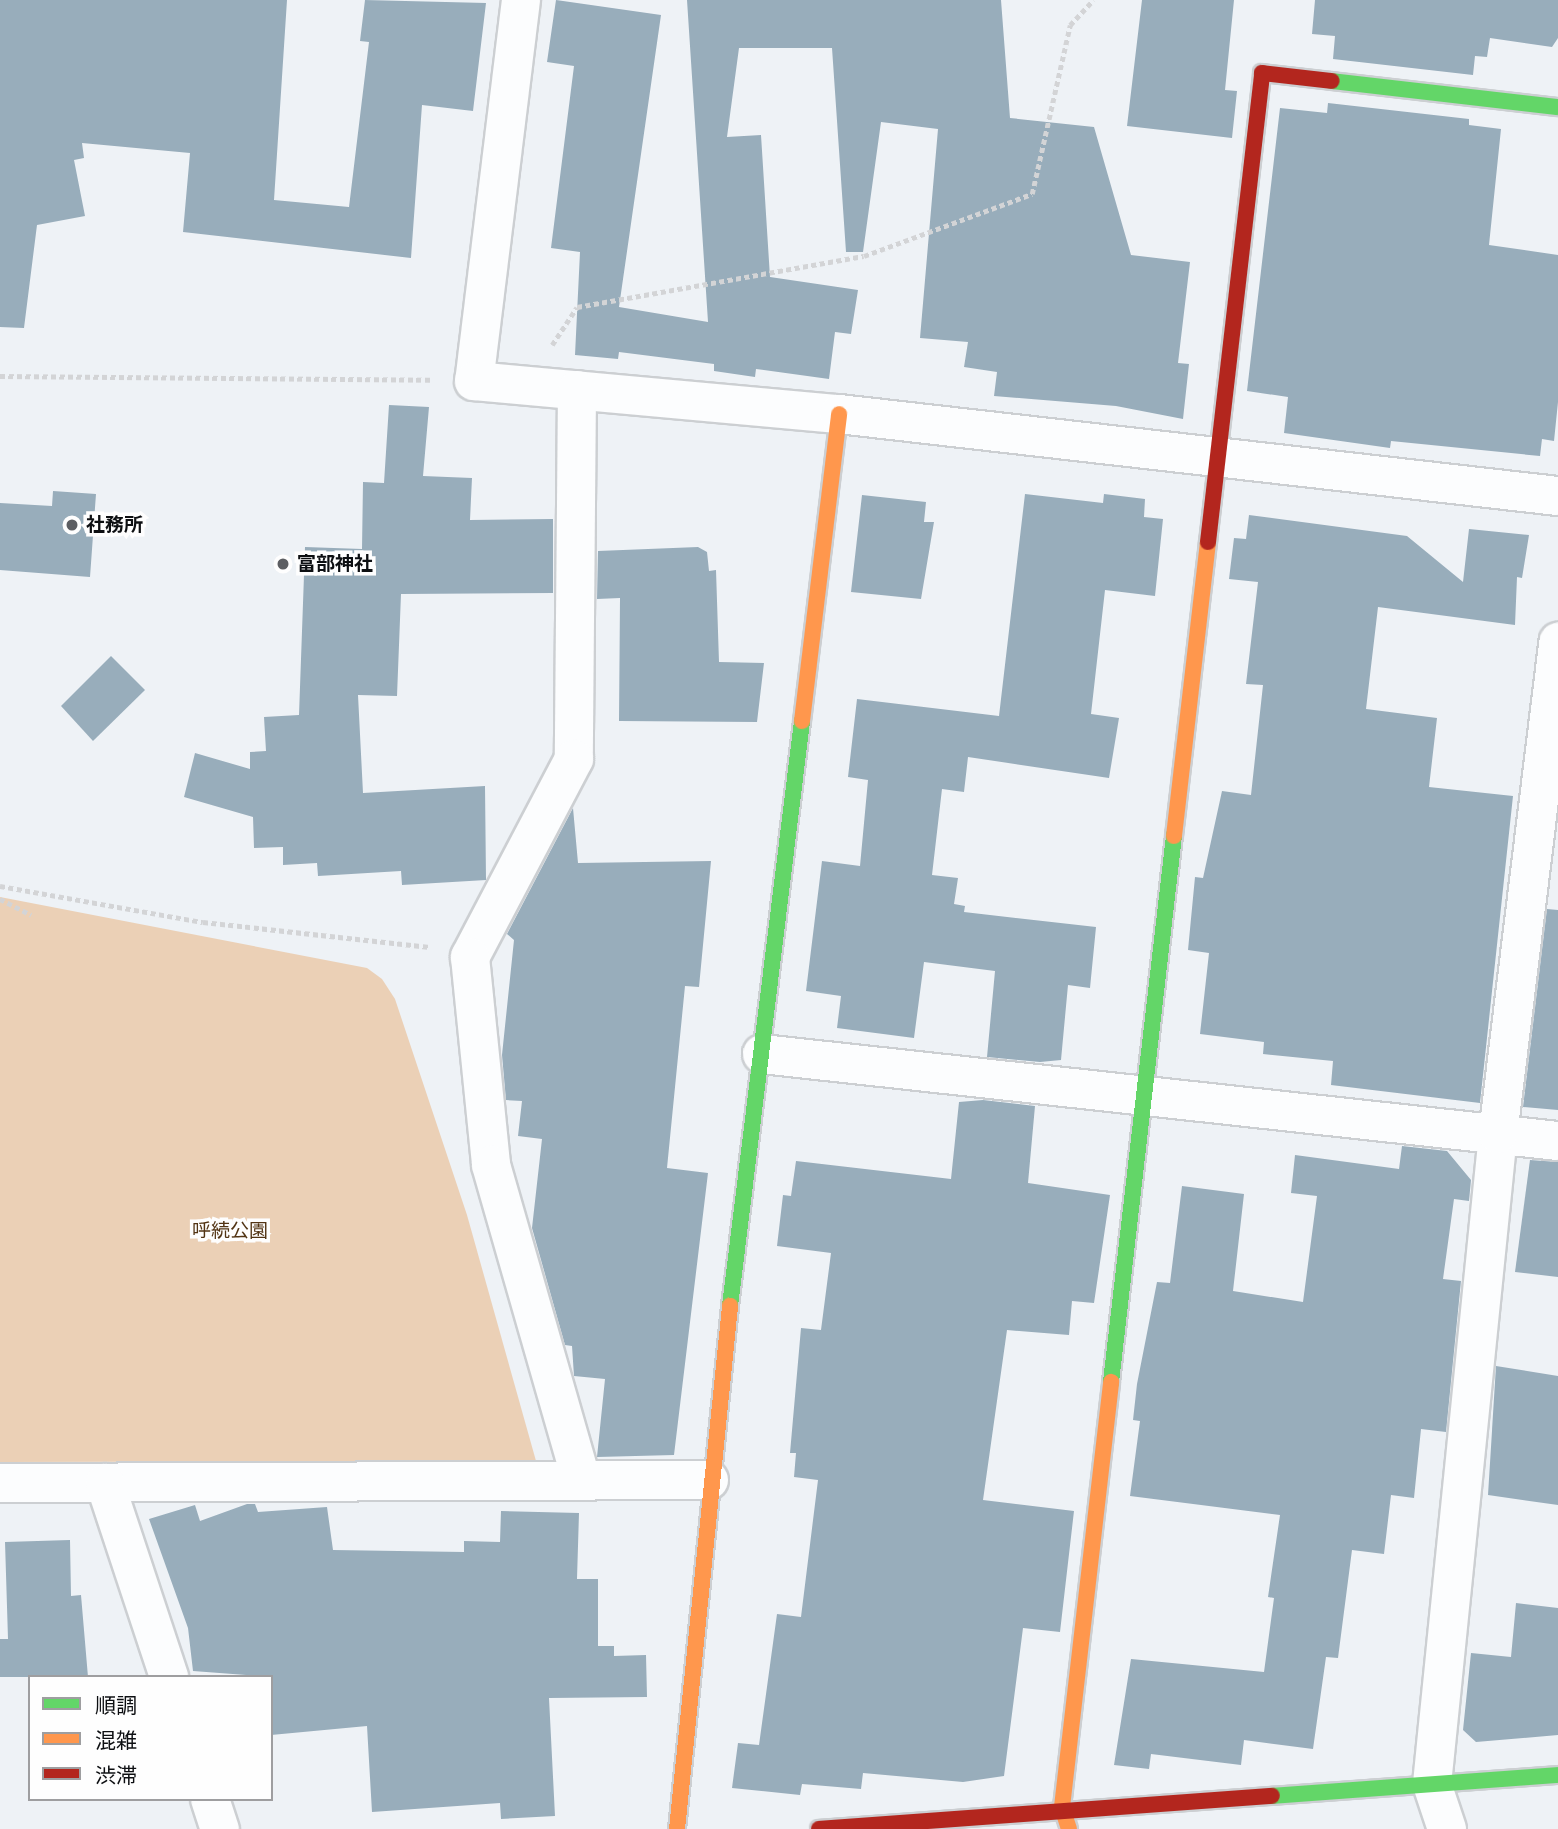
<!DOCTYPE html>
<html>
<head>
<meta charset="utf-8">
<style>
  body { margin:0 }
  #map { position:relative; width:1558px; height:1829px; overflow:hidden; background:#eef2f6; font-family:"DejaVu Sans","Noto Sans JP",sans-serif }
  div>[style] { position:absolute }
  .green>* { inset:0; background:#ebd0b6 }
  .building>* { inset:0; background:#98adbb }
  .path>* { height:4.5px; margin-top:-2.25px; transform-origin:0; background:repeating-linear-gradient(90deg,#d3d4d6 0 5px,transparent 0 8.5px) }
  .roads { filter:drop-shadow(2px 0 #cccfd2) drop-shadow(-2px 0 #cccfd2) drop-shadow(0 2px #cccfd2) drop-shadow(0 -2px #cccfd2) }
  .street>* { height:38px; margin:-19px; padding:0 19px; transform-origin:19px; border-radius:19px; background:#fcfdfe }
  .fast>* { height:16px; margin:-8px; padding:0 8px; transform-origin:8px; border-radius:8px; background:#63d668 }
  .slow>* { height:16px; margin:-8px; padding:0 8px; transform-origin:8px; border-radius:8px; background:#ff974d }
  .jam>* { height:16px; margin:-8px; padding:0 8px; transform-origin:8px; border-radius:8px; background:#b3261e }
  .dots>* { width:19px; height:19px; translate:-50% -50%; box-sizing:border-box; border:4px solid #fefefe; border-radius:50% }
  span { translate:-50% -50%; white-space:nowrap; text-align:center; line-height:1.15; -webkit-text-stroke:7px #fefefe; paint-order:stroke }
  .poi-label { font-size:19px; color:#0d0f12; font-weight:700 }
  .left { translate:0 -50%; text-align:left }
  .park-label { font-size:19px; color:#523414 }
  .legend { position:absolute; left:28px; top:1675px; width:245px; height:126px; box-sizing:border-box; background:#fefefe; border:2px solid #9e9ea0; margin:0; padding:9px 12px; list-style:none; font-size:21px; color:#0d0f12 }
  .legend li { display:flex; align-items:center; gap:14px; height:35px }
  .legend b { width:35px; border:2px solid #9e9ea0 }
</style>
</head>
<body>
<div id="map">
  <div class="green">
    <i style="clip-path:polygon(0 897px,367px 968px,382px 979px,395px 999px,467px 1215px,536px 1461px,0 1462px)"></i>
  </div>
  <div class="building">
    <i style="clip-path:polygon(0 0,287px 0,274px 200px,349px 207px,369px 42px,360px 41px,365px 0,486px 3px,473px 111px,422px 105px,411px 258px,183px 232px,190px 153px,82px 143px,84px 158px,74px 160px,85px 216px,37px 225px,24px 328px,0 327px)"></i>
    <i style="clip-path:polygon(556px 0,661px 15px,619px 307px,708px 322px,687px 0,1001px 0,1010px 118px,1094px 127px,1131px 255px,1190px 262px,1178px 363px,1189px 364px,1183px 419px,1116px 406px,994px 396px,997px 372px,964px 367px,968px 342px,920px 338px,938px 129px,881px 122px,863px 252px,846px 252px,832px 48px,739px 48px,727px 137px,761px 135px,770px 277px,858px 290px,851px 334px,835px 332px,829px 379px,756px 369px,755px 377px,714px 371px,714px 364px,619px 352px,618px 359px,575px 355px,580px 252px,551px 248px,574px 66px,547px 62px)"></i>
    <i style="clip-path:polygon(1142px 0,1234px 0,1225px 90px,1237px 91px,1232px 138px,1127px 126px)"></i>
    <i style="clip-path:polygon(1315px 0,1558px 0,1558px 38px,1552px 47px,1490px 38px,1487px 57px,1475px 56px,1473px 75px,1333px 59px,1335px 36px,1312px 34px)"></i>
    <i style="clip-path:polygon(1328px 103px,1469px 119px,1469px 125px,1501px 129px,1489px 245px,1558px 255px,1558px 402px,1554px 441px,1542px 439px,1540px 456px,1391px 441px,1390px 448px,1284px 433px,1288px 397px,1247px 391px,1280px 108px,1327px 113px)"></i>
    <i style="clip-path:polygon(389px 405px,429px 407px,423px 476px,472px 478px,470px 520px,553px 519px,553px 593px,401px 594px,397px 696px,358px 695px,363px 793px,485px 786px,486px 880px,402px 885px,401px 871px,318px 876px,317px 863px,283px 865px,283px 847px,254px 848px,253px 817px,184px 797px,195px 753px,250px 769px,250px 752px,266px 751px,264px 717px,299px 715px,305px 547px,362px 549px,363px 482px,384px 483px)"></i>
    <i style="clip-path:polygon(53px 491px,96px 494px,90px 577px,0 570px,0 503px,52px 506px)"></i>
    <i style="clip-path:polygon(1025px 494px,1103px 503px,1104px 494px,1145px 499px,1144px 517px,1163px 519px,1155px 596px,1105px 590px,1091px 714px,1119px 718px,1109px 778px,968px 757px,964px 792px,942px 789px,932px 875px,958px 878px,954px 904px,965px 906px,964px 912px,1096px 927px,1090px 988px,1068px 985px,1061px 1060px,1040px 1062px,987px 1057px,995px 971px,924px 962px,914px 1038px,837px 1028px,841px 996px,806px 991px,822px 861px,860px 866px,868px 780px,848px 777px,857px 699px,999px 716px)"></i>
    <i style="clip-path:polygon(862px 495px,926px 502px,924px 522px,934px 522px,921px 599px,851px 592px)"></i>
    <i style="clip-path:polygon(1249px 515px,1407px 536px,1463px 582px,1469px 529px,1529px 535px,1522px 578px,1517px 577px,1515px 625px,1378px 607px,1366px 709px,1437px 718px,1429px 787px,1513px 796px,1480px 1103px,1331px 1085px,1333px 1061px,1263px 1054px,1264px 1042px,1200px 1034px,1209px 953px,1188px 950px,1195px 877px,1203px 878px,1222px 791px,1251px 795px,1263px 685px,1246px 684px,1258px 582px,1229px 579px,1234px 538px,1246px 539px)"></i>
    <i style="clip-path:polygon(698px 547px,707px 552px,709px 571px,716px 570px,719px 662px,764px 663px,757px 722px,619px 721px,620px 598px,597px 599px,598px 551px)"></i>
    <i style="clip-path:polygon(111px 656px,145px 690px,93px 741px,61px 706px)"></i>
    <i style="clip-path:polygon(573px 808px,578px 863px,711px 861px,699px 987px,685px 986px,667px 1168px,708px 1173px,674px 1455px,597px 1457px,605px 1379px,574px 1376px,572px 1346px,565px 1345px,532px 1228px,542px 1139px,518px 1136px,522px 1101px,506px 1100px,502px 1055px,514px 940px,507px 934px)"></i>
    <i style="clip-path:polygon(1547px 909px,1558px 910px,1558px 1110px,1523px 1107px)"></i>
    <i style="clip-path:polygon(983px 1100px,1035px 1106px,1028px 1183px,1110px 1195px,1094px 1303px,1072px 1301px,1069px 1335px,1007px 1330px,983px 1500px,1074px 1511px,1060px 1632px,1023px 1628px,1004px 1776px,963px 1782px,863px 1773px,861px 1789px,802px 1784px,800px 1795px,732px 1788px,738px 1743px,759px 1745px,777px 1614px,801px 1617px,818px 1480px,794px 1477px,796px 1453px,790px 1453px,801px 1328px,821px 1330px,831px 1253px,777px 1246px,783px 1195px,791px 1196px,796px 1161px,951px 1179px,959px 1102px)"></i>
    <i style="clip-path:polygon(1402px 1146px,1447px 1151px,1471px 1180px,1469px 1201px,1454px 1199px,1443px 1279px,1461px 1281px,1446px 1432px,1421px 1429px,1414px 1498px,1391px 1495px,1384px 1554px,1352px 1550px,1338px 1658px,1326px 1657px,1313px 1749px,1244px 1740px,1241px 1765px,1151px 1754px,1149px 1769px,1114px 1765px,1131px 1659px,1264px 1672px,1274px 1598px,1268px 1597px,1280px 1515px,1130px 1496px,1140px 1421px,1133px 1420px,1137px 1384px,1157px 1282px,1170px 1283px,1182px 1186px,1244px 1194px,1233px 1291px,1303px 1302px,1317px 1196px,1291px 1193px,1295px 1155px,1399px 1169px)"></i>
    <i style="clip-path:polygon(1530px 1160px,1558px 1162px,1558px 1277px,1515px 1272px)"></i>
    <i style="clip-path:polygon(1496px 1366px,1558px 1376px,1558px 1505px,1488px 1495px)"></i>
    <i style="clip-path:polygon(247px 1504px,255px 1504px,258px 1512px,327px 1507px,333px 1550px,464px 1552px,464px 1541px,500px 1542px,501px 1511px,579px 1513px,577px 1579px,598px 1579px,598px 1646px,614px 1646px,614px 1656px,646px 1655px,647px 1697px,549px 1698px,555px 1816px,501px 1819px,500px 1803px,372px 1812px,367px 1726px,271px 1735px,271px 1677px,193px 1671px,188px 1628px,149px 1519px,195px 1505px,200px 1521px)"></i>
    <i style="clip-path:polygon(70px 1540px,71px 1596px,81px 1595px,88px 1677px,0 1677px,0 1639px,8px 1639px,5px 1542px)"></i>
    <i style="clip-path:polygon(1516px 1603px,1558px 1608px,1558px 1735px,1476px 1742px,1463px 1730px,1471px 1653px,1511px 1657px)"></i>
  </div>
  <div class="path">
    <i style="left:552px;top:345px;width:45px;rotate:-56.7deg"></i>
    <i style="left:577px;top:307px;width:291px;rotate:-10.1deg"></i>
    <i style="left:864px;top:256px;width:179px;rotate:-20.3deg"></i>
    <i style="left:1032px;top:194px;width:173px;rotate:-77.3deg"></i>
    <i style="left:1070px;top:25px;width:34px;rotate:-47deg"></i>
    <i style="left:0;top:376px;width:431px;rotate:0.5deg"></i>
    <i style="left:0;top:886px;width:206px;rotate:10.1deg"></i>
    <i style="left:203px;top:922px;width:228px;rotate:6.3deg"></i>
    <i style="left:0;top:899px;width:35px;rotate:27deg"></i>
  </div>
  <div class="roads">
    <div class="street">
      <i style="left:521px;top:0;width:384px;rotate:97deg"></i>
      <i style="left:474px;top:381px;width:366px;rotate:5.2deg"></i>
      <i style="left:839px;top:414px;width:724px;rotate:6.51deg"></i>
      <i style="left:577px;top:390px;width:369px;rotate:90.5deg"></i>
      <i style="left:574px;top:759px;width:224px;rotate:117.7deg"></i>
      <i style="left:470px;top:957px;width:209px;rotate:84.2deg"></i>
      <i style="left:491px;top:1165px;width:327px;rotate:74deg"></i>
      <i style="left:762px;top:1054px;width:801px;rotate:6.24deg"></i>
      <i style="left:0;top:1483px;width:709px;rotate:-0.24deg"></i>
      <i style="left:105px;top:1483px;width:204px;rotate:71.7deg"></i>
      <i style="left:210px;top:1799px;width:32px;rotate:72deg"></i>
      <i style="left:1447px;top:1829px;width:47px;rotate:-108.4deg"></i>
      <i style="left:1432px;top:1784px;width:653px;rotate:-84.2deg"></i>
      <i style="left:1498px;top:1134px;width:496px;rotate:-83deg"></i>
    </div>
    <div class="fast">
      <i style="left:1332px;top:81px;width:227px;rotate:6.6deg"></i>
      <i style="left:730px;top:1306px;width:589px;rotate:-82.98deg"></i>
      <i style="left:1111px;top:1382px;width:550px;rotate:-83.42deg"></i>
      <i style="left:1272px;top:1796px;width:287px;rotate:-4.2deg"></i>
    </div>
    <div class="slow">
      <i style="left:802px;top:721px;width:309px;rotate:-83.1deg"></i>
      <i style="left:1174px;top:836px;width:296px;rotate:-83.4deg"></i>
      <i style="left:677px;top:1829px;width:526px;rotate:-84.21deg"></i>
      <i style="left:1069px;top:1829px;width:23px;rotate:-108deg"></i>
      <i style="left:1062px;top:1807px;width:428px;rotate:-83.4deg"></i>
    </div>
    <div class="jam">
      <i style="left:1208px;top:542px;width:472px;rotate:-83.4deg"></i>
      <i style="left:1262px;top:73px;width:70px;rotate:6.5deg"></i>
      <i style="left:819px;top:1829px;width:454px;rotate:-4.2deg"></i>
    </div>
  </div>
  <div class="dots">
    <i style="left:72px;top:525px;background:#5c5e62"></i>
    <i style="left:283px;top:564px;background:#5c5e62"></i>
  </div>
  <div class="poi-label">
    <span class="left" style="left:86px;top:525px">社務所</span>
    <span class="left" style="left:297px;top:564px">富部神社</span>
  </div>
  <div class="park-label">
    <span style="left:230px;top:1231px">呼続公園</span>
  </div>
  <ul class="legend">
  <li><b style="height:9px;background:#63d668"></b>順調</li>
  <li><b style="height:9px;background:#ff974d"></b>混雑</li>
  <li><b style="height:9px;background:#b3261e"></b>渋滞</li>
  </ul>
</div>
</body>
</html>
